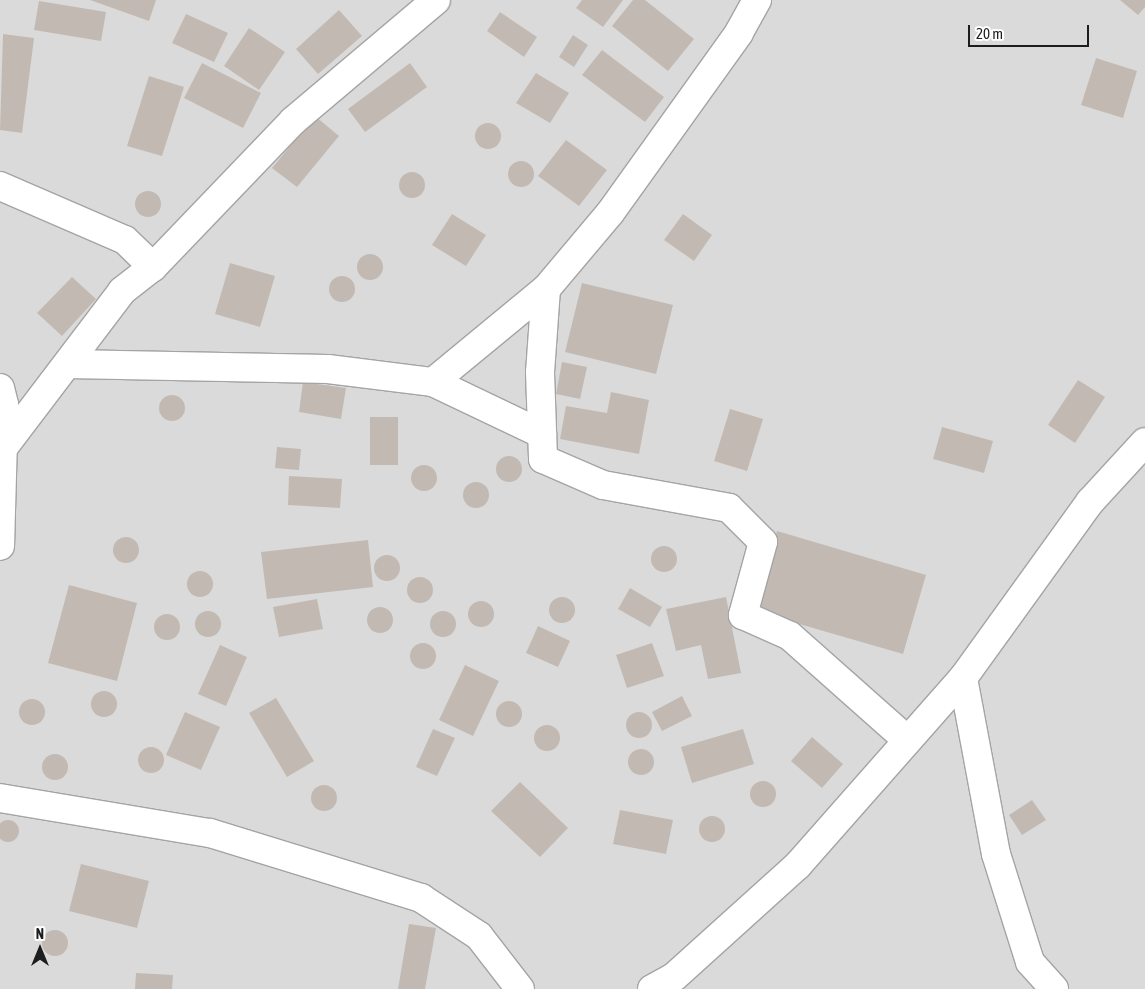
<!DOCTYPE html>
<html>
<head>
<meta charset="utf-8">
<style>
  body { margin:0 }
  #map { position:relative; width:1145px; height:989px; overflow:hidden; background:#eeebe3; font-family:"Asap Condensed",sans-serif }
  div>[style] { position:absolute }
  .residential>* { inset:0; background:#dbdada }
  .building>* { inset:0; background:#c2bab2 }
  .round { border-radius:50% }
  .roads { filter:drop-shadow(1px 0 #a4a4a4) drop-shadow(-1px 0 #a4a4a4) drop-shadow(0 1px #a4a4a4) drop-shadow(0 -1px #a4a4a4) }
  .minor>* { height:28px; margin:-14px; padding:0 14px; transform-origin:14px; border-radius:14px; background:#fff }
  span { translate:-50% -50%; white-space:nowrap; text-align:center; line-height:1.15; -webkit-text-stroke:4px #fff; paint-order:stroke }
  .north { position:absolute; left:15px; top:924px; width:50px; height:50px; -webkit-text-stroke:4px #fff; paint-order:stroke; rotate:0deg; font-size:14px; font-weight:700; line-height:20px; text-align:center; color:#1d1d1d }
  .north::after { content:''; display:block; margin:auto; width:18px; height:22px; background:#1d1d1d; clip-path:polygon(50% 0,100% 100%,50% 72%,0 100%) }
  .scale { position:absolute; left:968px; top:25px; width:121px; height:22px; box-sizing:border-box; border:2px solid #1d1d1d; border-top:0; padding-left:6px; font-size:15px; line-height:18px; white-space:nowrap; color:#1d1d1d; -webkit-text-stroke:4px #fff; paint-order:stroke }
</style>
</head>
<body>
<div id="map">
  <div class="residential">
    <i style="clip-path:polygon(0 0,1145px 0,1145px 989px,0 989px)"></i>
  </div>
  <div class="building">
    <i style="clip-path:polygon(90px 0,156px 0,149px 21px)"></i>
    <i style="clip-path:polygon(582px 0,623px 0,603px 27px,576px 8px)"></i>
    <i style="clip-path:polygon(633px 0,645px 0,694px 39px,668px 71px,612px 26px)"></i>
    <i style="clip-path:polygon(1120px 0,1145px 0,1145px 7px,1138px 15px)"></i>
    <i style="clip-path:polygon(39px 1px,106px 12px,101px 41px,34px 30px)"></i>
    <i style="clip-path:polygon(339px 10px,362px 36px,318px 74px,296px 49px)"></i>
    <i style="clip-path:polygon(500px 12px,537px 37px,524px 57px,487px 31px)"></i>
    <i style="clip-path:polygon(186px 14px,228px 33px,214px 62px,172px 43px)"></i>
    <i style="clip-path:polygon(249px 28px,285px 52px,259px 90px,224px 66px)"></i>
    <i style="clip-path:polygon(3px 34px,34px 38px,22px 133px,0 130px)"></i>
    <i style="clip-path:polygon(573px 35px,588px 45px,574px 67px,559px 57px)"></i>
    <i style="clip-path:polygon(602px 50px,664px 97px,645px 122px,582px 75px)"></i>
    <i style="clip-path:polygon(1096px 58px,1137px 71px,1123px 118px,1081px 105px)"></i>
    <i style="clip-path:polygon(202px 63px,261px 93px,243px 128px,184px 98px)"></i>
    <i style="clip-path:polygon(410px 63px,427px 87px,365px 132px,348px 109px)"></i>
    <i style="clip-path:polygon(536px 73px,569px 93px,550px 123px,516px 103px)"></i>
    <i style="clip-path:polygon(149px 76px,184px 87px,162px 156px,127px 146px)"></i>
    <i style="clip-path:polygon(315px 116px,339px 136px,297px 187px,272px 168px)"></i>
    <i class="round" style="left:475px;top:123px;width:26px;height:26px"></i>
    <i style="clip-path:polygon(566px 140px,607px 170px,579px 206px,538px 176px)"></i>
    <i class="round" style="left:508px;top:161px;width:26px;height:26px"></i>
    <i class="round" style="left:399px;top:172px;width:26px;height:26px"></i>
    <i class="round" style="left:135px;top:191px;width:26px;height:26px"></i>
    <i style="clip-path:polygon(452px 214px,486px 235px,466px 266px,432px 245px)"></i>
    <i style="clip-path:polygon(683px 214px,712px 235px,694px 261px,664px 240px)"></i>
    <i class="round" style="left:357px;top:254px;width:26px;height:26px"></i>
    <i style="clip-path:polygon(230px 263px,275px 276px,260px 327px,215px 314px)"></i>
    <i class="round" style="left:329px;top:276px;width:26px;height:26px"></i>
    <i style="clip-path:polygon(72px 277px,96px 299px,62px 336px,37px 313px)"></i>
    <i style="clip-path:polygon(582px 283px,673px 305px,656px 374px,565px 352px)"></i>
    <i style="clip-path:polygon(562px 362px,587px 367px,580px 399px,556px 394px)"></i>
    <i style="clip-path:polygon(1078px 380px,1105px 397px,1075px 443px,1048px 425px)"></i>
    <i style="clip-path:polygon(303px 382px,346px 388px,341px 419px,299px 412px)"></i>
    <i style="clip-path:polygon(611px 392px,649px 400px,639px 454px,560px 439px,566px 406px,607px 413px)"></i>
    <i class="round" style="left:159px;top:395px;width:26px;height:26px"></i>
    <i style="clip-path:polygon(730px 409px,763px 419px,747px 471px,714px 461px)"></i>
    <i style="clip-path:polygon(370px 417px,398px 417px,398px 465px,370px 465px)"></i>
    <i style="clip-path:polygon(942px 427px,993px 441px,984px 473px,933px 459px)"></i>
    <i style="clip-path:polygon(277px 447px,301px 449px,299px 470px,275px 468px)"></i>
    <i class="round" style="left:496px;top:456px;width:26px;height:26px"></i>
    <i class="round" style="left:411px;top:465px;width:26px;height:26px"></i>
    <i style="clip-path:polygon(289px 476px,342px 479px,340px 508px,288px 505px)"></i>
    <i class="round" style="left:463px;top:482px;width:26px;height:26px"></i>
    <i style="clip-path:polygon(777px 531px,926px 575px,903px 654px,754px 611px)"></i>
    <i class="round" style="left:113px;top:537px;width:26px;height:26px"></i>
    <i style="clip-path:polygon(368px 540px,373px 587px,267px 599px,261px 552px)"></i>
    <i class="round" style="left:651px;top:546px;width:26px;height:26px"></i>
    <i class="round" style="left:374px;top:555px;width:26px;height:26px"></i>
    <i class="round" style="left:187px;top:571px;width:26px;height:26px"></i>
    <i class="round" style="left:407px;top:577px;width:26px;height:26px"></i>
    <i style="clip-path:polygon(69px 585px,137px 603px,117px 681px,48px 663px)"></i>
    <i style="clip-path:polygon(630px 588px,662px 607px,650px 627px,618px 609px)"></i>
    <i style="clip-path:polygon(726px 597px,741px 673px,708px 679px,701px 645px,676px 651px,666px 609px)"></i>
    <i class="round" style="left:549px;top:597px;width:26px;height:26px"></i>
    <i style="clip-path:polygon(317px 599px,323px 629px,279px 637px,273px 607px)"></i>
    <i class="round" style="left:468px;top:601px;width:26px;height:26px"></i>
    <i class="round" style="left:367px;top:607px;width:26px;height:26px"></i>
    <i class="round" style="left:430px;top:611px;width:26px;height:26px"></i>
    <i class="round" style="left:195px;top:611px;width:26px;height:26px"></i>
    <i class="round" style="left:154px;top:614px;width:26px;height:26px"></i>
    <i style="clip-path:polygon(538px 626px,570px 641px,558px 667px,526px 653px)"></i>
    <i class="round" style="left:410px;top:643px;width:26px;height:26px"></i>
    <i style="clip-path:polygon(652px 643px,664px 676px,627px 688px,616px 655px)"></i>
    <i style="clip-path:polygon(220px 645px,247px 657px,226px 706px,198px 694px)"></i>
    <i style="clip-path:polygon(465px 665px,499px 681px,473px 736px,439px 720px)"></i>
    <i class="round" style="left:91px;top:691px;width:26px;height:26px"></i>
    <i style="clip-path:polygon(682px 696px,692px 716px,662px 731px,652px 712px)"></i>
    <i style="clip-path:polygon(276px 698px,314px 761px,287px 777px,249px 713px)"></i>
    <i class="round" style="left:19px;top:699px;width:26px;height:26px"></i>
    <i class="round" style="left:496px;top:701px;width:26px;height:26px"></i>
    <i style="clip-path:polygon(185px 712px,220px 727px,201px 770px,166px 755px)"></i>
    <i class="round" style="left:626px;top:712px;width:26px;height:26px"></i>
    <i class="round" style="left:534px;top:725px;width:26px;height:26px"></i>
    <i style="clip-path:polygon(433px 729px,455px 738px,437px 776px,416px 767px)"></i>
    <i style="clip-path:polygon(743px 729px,754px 764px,692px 783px,681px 747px)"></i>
    <i style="clip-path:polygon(812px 737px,843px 764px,822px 788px,791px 761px)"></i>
    <i class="round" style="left:138px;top:747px;width:26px;height:26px"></i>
    <i class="round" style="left:628px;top:749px;width:26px;height:26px"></i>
    <i class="round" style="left:42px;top:754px;width:26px;height:26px"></i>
    <i class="round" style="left:750px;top:781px;width:26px;height:26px"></i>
    <i style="clip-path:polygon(520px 782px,568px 828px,540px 857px,491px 811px)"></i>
    <i class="round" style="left:311px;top:785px;width:26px;height:26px"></i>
    <i style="clip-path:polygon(1032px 800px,1046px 820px,1022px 835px,1009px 815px)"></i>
    <i style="clip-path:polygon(620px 810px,673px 820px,666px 854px,613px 844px)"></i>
    <i class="round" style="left:699px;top:816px;width:26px;height:26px"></i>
    <i class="round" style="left:-3px;top:820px;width:22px;height:22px"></i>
    <i style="clip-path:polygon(81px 864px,149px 881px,137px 928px,69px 911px)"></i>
    <i style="clip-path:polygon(409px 924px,436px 928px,425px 989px,398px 989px)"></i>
    <i class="round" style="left:42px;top:930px;width:26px;height:26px"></i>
    <i style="clip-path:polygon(136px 973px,173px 975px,172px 989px,135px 989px)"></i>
  </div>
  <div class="roads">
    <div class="minor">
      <i style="left:757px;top:0;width:38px;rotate:119deg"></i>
      <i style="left:739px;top:33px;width:221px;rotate:125.6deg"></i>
      <i style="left:610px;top:213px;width:99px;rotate:130.1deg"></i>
      <i style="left:546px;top:289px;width:83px;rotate:94.1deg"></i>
      <i style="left:540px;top:372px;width:87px;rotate:88deg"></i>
      <i style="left:543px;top:459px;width:65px;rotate:23.4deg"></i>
      <i style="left:603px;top:485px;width:128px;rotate:10.3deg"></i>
      <i style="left:729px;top:508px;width:48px;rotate:45deg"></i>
      <i style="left:763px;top:542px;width:76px;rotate:105.3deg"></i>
      <i style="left:743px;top:615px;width:51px;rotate:24.1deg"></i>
      <i style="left:790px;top:636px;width:157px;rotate:41.6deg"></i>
      <i style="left:0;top:186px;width:136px;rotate:23.4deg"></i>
      <i style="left:125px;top:240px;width:39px;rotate:44deg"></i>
      <i style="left:68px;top:364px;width:260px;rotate:1.1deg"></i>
      <i style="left:328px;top:369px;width:106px;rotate:7.1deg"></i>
      <i style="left:433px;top:382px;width:146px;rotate:-39.5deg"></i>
      <i style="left:433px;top:382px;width:121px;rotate:25.5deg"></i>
      <i style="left:0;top:388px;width:16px;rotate:76deg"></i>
      <i style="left:4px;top:404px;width:142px;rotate:91.6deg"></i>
      <i style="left:0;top:452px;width:202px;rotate:-52.8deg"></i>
      <i style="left:122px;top:291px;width:39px;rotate:-38deg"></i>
      <i style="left:153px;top:267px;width:202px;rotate:-46.2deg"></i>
      <i style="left:293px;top:121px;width:187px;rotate:-40.2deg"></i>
      <i style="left:963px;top:678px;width:179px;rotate:79.4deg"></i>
      <i style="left:996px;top:854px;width:113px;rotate:72.5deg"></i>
      <i style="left:1030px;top:962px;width:36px;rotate:48deg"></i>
      <i style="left:0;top:798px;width:213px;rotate:9.5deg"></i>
      <i style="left:210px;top:833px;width:221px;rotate:17.1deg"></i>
      <i style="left:421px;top:898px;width:69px;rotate:33.2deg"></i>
      <i style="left:479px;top:936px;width:67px;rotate:52.3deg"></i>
      <i style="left:652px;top:989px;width:25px;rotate:-29deg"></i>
      <i style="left:674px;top:977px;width:167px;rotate:-42.1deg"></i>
      <i style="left:798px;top:865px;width:249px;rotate:-48.6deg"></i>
      <i style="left:963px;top:678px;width:217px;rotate:-54.2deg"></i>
      <i style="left:1090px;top:502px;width:81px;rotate:-47.5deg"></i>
    </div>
  </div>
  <div class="north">N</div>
  <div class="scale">20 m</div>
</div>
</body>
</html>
